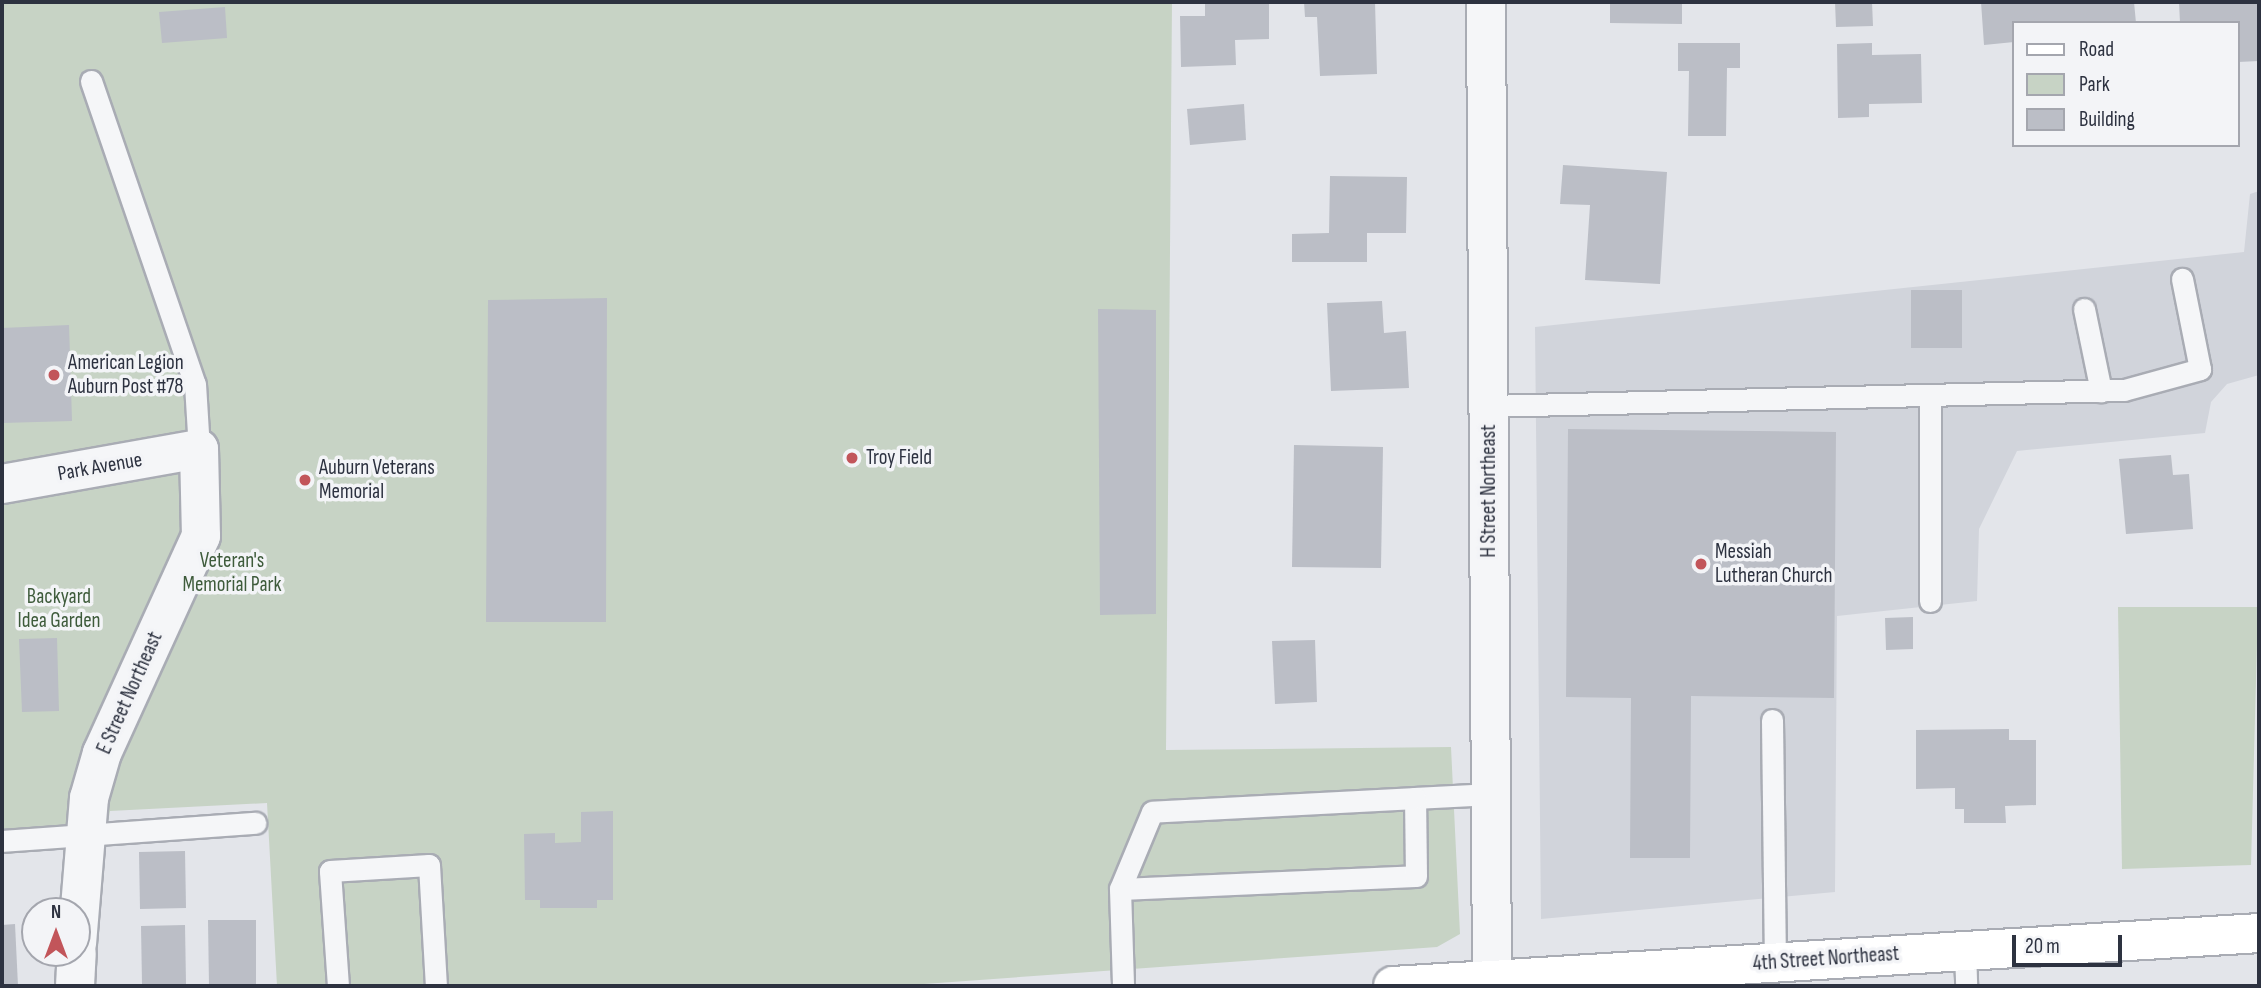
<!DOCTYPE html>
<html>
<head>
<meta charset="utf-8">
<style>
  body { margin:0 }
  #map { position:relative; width:2261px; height:988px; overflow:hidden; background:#e3e5ea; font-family:"Sofia Sans Condensed",sans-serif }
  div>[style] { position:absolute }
  .built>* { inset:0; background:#d1d4db }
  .green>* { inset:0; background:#c7d3c5 }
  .building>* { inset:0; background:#bbbec6 }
  .roads { filter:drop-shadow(2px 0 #a9acb4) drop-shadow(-2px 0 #a9acb4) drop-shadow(0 2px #a9acb4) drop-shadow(0 -2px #a9acb4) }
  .lane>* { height:21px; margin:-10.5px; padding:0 10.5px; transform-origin:10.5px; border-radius:10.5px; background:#f5f6f8 }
  .street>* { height:38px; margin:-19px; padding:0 19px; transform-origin:19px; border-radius:19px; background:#f5f6f8 }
  .secondary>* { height:38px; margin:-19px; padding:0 19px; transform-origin:19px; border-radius:19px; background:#fff }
  .dots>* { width:19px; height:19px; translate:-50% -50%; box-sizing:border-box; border:4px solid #f3f4f7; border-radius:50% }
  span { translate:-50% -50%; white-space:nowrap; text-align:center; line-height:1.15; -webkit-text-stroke:7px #f3f4f7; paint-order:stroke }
  .poi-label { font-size:21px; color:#2d3240 }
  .left { translate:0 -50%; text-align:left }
  .street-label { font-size:21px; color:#2d3240 }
  .park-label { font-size:21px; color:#3e5b3b }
  .frame { position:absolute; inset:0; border:4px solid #2d3240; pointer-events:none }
  .legend { position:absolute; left:2012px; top:21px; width:228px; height:126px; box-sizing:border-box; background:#f3f4f7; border:2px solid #a4a6ae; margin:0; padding:9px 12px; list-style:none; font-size:21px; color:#2d3240 }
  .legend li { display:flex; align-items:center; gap:14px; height:35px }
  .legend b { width:35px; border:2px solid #a4a6ae }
  .north { position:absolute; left:21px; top:897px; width:70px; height:70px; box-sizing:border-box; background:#f3f4f7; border:2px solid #a4a6ae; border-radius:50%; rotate:0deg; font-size:19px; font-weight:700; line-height:28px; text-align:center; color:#2d3240 }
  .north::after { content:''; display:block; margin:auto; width:24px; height:32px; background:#c2555a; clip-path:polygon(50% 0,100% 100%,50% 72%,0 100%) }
  .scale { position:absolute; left:2012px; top:935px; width:110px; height:32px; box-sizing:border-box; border:4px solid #2d3240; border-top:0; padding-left:9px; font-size:21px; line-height:24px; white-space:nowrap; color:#2d3240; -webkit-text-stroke:5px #f3f4f7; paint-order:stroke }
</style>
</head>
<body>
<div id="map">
  <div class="built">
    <i style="clip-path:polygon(2259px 191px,2259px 375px,2227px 384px,2211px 402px,2205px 433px,2017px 451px,1979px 529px,1977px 601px,1837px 616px,1835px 892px,1541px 919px,1535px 327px,2244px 252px,2250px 194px)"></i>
  </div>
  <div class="green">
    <i style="clip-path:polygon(2px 2px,1172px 2px,1166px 750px,1451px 747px,1460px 934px,1437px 947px,896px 986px,277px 986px,267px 803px,110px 811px,106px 833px,2px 841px)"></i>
    <i style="clip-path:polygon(2118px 607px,2258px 607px,2251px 865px,2122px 869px)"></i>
  </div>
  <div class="building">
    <i style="clip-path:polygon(1205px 2px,1269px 2px,1269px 39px,1235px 40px,1236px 65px,1181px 67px,1180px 16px,1205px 16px)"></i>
    <i style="clip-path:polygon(1304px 2px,1375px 2px,1377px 74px,1320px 76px,1317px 17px,1305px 17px)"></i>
    <i style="clip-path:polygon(1610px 2px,1682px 2px,1682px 24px,1610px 23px)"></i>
    <i style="clip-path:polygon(1835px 2px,1872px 2px,1873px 26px,1836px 27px)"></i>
    <i style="clip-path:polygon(1981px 2px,2134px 2px,2136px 23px,2014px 23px,2014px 42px,1984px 45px)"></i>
    <i style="clip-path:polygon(2179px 2px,2259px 4px,2259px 61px,2238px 62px,2238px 23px,2180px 23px)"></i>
    <i style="clip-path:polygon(225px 7px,227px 38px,162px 43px,159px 12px)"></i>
    <i style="clip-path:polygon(1678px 43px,1740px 43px,1740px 68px,1727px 68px,1726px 136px,1688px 136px,1689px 71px,1678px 71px)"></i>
    <i style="clip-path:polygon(1872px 43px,1872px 55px,1921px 54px,1922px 103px,1869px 104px,1869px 117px,1838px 118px,1837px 44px)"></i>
    <i style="clip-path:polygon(1244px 104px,1246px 140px,1190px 145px,1187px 109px)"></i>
    <i style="clip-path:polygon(1563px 165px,1667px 172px,1660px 284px,1585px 280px,1590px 205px,1560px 204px)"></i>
    <i style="clip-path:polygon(1330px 176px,1407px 177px,1406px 233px,1367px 233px,1367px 262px,1292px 262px,1292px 234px,1329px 233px)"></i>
    <i style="clip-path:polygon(1911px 290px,1962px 290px,1962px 348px,1911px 348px)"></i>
    <i style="clip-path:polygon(607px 298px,606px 622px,486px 622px,488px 300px)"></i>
    <i style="clip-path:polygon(1382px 301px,1384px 333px,1406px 331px,1409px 388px,1331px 391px,1327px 303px)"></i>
    <i style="clip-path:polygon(1098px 309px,1156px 310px,1156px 614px,1100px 615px)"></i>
    <i style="clip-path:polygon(69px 325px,72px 421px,2px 423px,2px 328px)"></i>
    <i style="clip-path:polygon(1568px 429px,1836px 432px,1834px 698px,1691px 696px,1690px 858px,1630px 858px,1631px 698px,1566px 697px)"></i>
    <i style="clip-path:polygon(1294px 445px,1383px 447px,1381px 568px,1292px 567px)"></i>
    <i style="clip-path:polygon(2171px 455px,2173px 475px,2189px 474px,2193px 529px,2126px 534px,2119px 459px)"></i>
    <i style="clip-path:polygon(1913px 617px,1913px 649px,1886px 650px,1885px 618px)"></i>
    <i style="clip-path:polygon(57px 638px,59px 711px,22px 712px,19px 639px)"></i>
    <i style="clip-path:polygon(1315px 640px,1317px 702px,1275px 704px,1272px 641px)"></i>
    <i style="clip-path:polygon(2009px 729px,2009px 740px,2036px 740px,2036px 805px,2005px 806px,2006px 823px,1964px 823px,1964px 809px,1955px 809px,1955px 788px,1916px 789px,1916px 730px)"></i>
    <i style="clip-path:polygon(613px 811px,613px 900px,597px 900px,597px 908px,540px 908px,540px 900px,525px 900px,524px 834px,555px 833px,555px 843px,581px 842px,581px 812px)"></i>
    <i style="clip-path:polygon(185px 851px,186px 908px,140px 909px,139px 852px)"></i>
    <i style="clip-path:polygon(208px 920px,256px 920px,256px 986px,209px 986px)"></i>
    <i style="clip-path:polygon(15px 924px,18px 986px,2px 986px,2px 925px)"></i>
    <i style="clip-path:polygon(185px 925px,186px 984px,142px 984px,141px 926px)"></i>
  </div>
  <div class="roads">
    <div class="lane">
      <i style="left:91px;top:81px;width:320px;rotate:71.1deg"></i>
      <i style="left:195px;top:384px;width:65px;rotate:86.5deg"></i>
      <i style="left:2084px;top:309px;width:84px;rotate:78.3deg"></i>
      <i style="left:1930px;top:395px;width:206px;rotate:90deg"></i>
      <i style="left:1488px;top:406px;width:636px;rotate:-1.44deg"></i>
      <i style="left:2124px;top:390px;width:79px;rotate:-15.4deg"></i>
      <i style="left:2200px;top:369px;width:92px;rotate:-101.3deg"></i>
      <i style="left:1772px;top:720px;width:242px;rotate:89.3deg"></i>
      <i style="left:1415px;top:798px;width:76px;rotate:-3deg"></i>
      <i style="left:2px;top:841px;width:254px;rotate:-4.1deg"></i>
      <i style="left:1120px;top:889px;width:296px;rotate:-2.5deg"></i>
      <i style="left:1416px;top:876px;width:78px;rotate:-90.7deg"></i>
      <i style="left:1415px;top:798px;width:263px;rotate:177deg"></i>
      <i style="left:1152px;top:812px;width:83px;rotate:112.6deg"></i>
      <i style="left:1120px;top:889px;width:97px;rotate:88.2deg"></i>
      <i style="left:1965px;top:951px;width:35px;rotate:88deg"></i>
      <i style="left:338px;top:986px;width:115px;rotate:-94deg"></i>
      <i style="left:330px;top:871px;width:99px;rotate:-3.5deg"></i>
      <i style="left:429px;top:865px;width:121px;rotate:86.7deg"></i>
    </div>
    <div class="street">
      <i style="left:1486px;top:2px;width:978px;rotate:89.65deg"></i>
      <i style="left:2px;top:484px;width:200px;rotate:-10.1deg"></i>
      <i style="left:199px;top:449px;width:87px;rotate:88.7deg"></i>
      <i style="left:201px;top:536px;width:239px;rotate:114.5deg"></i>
      <i style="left:102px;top:753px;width:47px;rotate:106.1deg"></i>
      <i style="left:89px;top:798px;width:146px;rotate:94.7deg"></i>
      <i style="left:75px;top:986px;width:33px;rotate:-87deg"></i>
    </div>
    <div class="secondary">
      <i style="left:1393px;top:986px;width:868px;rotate:-3.5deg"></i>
    </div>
  </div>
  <div class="dots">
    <i style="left:54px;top:375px;background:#c2555a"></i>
    <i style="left:852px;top:458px;background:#c2555a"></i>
    <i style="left:305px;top:480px;background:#c2555a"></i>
    <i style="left:1701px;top:564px;background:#c2555a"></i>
  </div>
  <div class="poi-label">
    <span class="left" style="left:68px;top:375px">American Legion<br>Auburn Post #78</span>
    <span class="left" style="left:866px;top:458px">Troy Field</span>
    <span class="left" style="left:319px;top:480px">Auburn Veterans<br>Memorial</span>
    <span class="left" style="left:1715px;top:564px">Messiah<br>Lutheran Church</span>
  </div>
  <div class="street-label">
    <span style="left:100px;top:467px;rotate:-10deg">Park Avenue</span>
    <span style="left:1489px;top:491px;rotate:-90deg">H Street Northeast</span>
    <span style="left:130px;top:693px;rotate:-66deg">E Street Northeast</span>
    <span style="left:1826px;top:959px;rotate:-4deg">4th Street Northeast</span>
  </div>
  <div class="park-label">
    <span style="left:232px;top:573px">Veteran's<br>Memorial Park</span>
    <span style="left:59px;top:609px">Backyard<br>Idea Garden</span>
  </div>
  <div class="frame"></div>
  <ul class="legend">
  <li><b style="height:9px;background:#fff"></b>Road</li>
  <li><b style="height:19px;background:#c7d3c5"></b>Park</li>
  <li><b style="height:19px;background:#bbbec6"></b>Building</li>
  </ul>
  <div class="north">N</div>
  <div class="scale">20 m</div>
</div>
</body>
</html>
